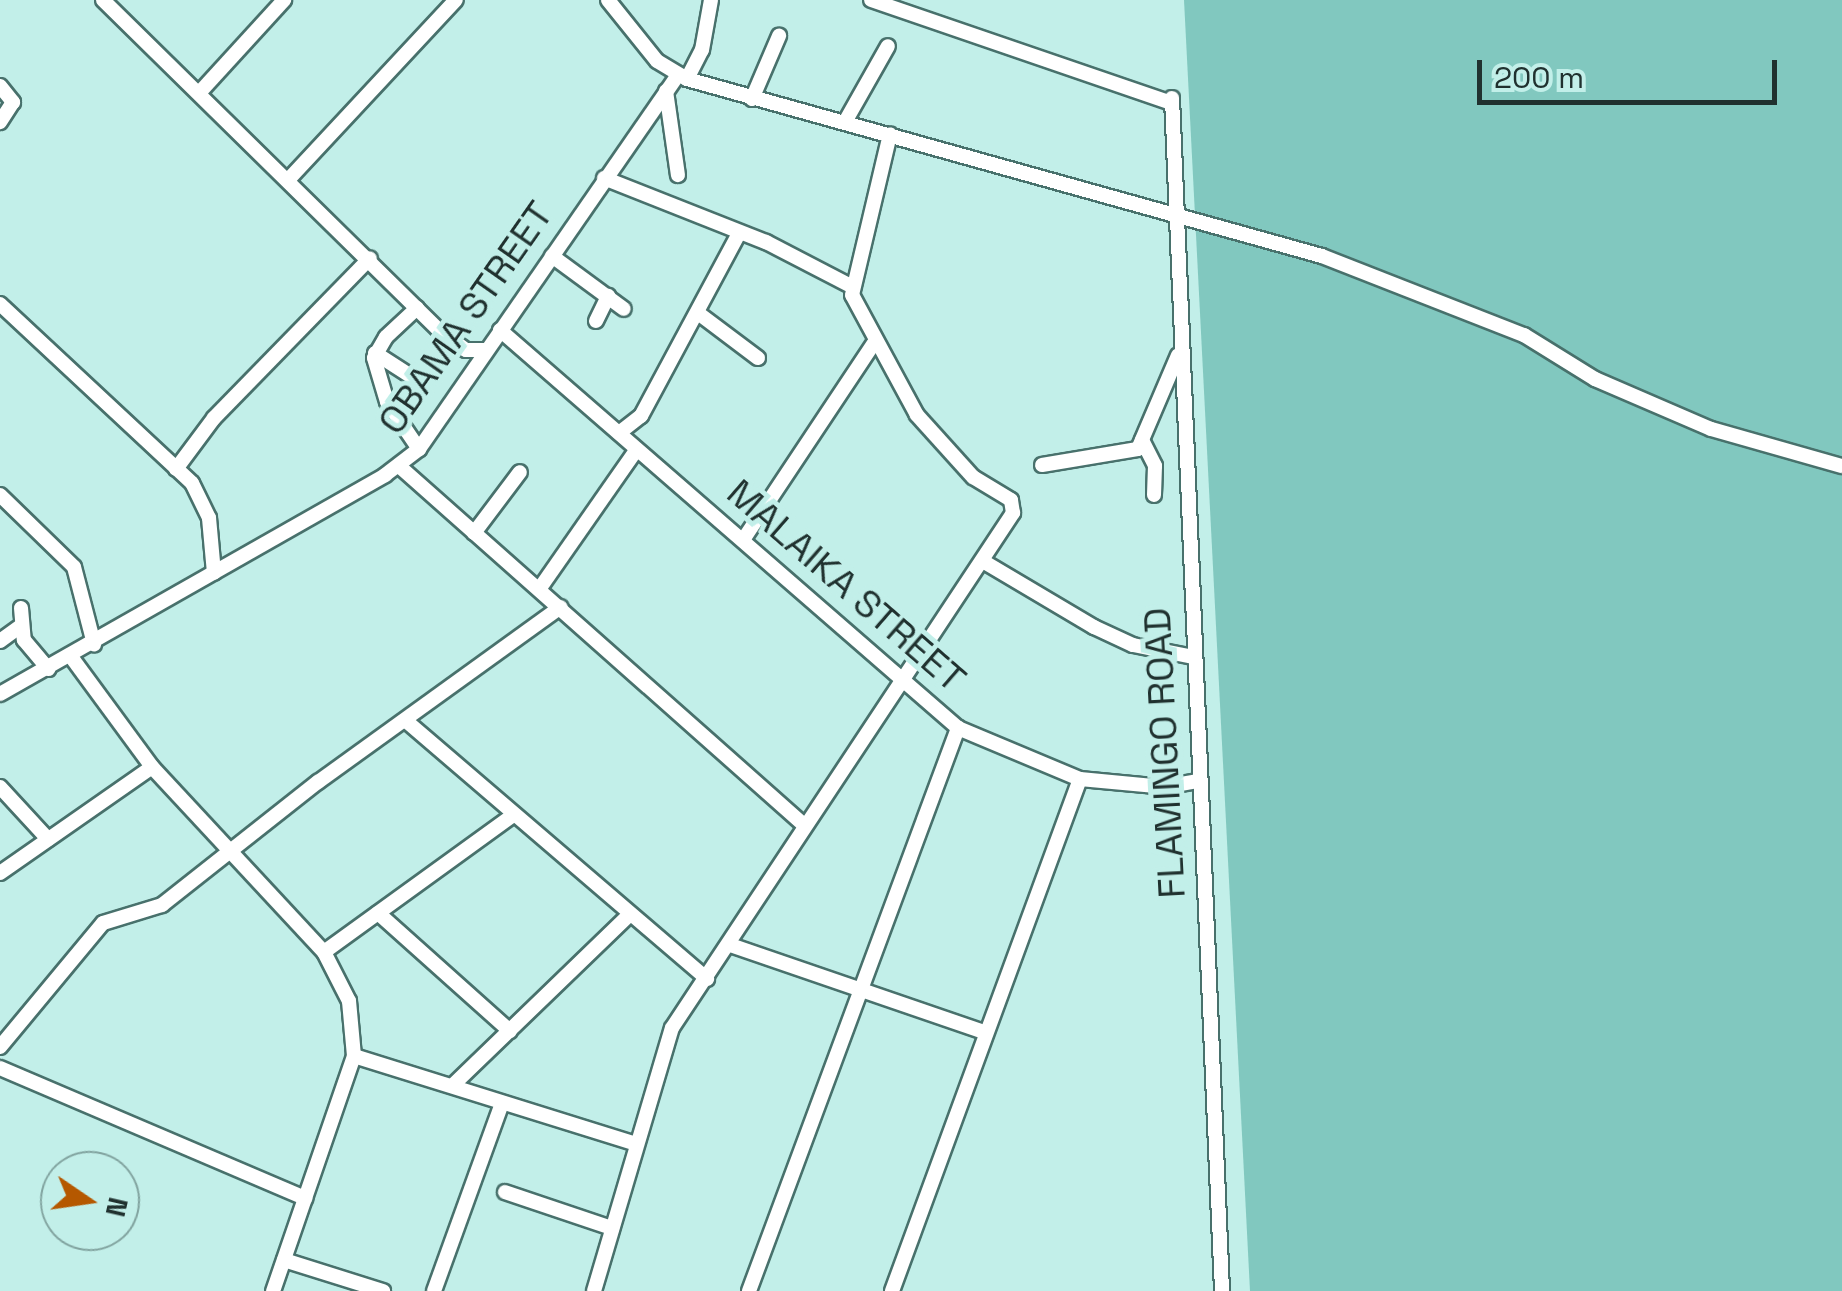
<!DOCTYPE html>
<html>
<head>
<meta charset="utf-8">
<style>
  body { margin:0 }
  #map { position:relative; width:1842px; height:1291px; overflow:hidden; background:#c2efe9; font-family:"Space Grotesk",sans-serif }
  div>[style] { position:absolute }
  .green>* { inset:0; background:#81c8bf }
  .roads { filter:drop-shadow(2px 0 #48716c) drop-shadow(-2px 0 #48716c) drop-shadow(0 2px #48716c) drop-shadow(0 -2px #48716c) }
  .minor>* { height:14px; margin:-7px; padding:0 7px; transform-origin:7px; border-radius:7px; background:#fff }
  span { translate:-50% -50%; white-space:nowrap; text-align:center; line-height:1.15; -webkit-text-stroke:10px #c2efe9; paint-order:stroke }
  .street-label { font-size:38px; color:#20312f }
  .north { position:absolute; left:40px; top:1151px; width:100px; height:100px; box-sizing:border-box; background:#c2efe9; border:2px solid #81a39f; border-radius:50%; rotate:103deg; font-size:28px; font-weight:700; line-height:40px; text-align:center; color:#20312f }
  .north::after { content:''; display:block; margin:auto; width:35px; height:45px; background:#b55800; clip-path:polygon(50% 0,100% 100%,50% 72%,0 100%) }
  .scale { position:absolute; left:1477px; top:60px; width:300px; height:45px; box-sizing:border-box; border:5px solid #20312f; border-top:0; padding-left:12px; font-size:30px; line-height:35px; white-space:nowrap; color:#20312f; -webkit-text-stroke:8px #c2efe9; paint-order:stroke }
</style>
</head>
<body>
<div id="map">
  <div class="green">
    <i style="clip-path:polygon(1184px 0,1842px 0,1842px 1291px,1250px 1291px)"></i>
  </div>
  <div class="roads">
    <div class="minor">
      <i style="left:103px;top:0;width:470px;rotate:44.5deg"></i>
      <i style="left:438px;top:329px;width:35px;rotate:37deg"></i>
      <i style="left:466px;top:350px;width:20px"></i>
      <i style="left:608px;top:0;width:78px;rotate:51.2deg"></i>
      <i style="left:657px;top:61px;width:35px;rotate:31deg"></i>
      <i style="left:687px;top:79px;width:659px;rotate:15.58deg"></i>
      <i style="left:1322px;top:256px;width:217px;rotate:21.4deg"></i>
      <i style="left:1524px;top:335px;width:84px;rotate:31.8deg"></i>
      <i style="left:1595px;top:379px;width:126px;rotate:23.3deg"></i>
      <i style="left:1711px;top:429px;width:136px;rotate:15.8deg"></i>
      <i style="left:871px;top:0;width:318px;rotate:18.9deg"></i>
      <i style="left:687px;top:79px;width:33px;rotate:-63deg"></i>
      <i style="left:702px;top:50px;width:51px;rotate:-79.8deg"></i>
      <i style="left:0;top:86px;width:21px;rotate:51deg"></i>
      <i style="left:13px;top:102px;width:24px;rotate:123deg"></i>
      <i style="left:666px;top:91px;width:85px;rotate:81.9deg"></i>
      <i style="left:200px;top:92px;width:125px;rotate:-47.6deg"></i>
      <i style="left:1172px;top:98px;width:1194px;rotate:87.6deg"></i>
      <i style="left:752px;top:99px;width:69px;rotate:-66.8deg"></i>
      <i style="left:845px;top:122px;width:87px;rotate:-60.5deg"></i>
      <i style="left:604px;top:178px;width:174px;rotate:21.6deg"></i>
      <i style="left:766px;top:242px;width:96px;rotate:27.4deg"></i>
      <i style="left:288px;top:180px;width:246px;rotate:-47deg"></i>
      <i style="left:552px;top:256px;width:89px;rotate:36.4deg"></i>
      <i style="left:0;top:304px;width:262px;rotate:43deg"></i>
      <i style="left:192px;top:483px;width:39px;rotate:64deg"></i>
      <i style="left:209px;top:518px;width:55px;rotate:84.8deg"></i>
      <i style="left:417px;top:308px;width:42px;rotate:136.9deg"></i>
      <i style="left:386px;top:337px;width:24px;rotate:120deg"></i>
      <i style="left:374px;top:358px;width:46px;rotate:73.5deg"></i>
      <i style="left:387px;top:402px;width:57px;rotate:55.8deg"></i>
      <i style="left:698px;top:313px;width:75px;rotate:36.9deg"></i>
      <i style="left:596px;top:321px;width:28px;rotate:-64deg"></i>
      <i style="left:500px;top:330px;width:607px;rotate:40.99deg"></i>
      <i style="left:958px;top:728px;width:132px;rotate:22.7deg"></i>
      <i style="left:1080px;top:779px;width:84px;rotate:5.4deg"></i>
      <i style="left:1164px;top:787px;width:35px;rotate:-10deg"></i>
      <i style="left:375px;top:353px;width:54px;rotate:32.8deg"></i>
      <i style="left:619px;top:433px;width:28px;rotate:-38deg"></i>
      <i style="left:641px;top:416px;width:208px;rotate:-61.8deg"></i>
      <i style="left:1142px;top:440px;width:29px;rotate:63deg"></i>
      <i style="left:1155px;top:466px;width:29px;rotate:92deg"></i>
      <i style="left:1042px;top:465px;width:97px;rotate:-9.5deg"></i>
      <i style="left:1138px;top:449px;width:102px;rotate:-66.9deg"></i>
      <i style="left:399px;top:466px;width:540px;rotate:41.55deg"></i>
      <i style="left:176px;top:469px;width:64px;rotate:-53.3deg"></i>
      <i style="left:214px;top:418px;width:223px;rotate:-45.7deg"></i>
      <i style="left:0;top:495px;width:103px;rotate:44.2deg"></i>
      <i style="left:74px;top:567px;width:80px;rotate:75.4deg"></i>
      <i style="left:474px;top:533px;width:76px;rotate:-53deg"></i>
      <i style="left:745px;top:537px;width:232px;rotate:-56.4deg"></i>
      <i style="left:986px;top:563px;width:126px;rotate:30.7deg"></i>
      <i style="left:1094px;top:627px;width:43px;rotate:24.8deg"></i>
      <i style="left:1133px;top:645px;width:61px;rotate:11.3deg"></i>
      <i style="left:540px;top:588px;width:169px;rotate:-55.1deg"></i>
      <i style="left:21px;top:608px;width:32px;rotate:85deg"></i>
      <i style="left:24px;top:640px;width:38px;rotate:50deg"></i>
      <i style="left:0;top:641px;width:27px;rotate:-36deg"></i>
      <i style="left:72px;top:658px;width:135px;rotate:53.7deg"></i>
      <i style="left:152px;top:767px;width:253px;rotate:47.1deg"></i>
      <i style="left:324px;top:952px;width:55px;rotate:63deg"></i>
      <i style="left:349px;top:1001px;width:55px;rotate:84.8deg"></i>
      <i style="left:354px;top:1056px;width:249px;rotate:109deg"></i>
      <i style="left:0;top:694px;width:443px;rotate:-29.6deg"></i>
      <i style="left:385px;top:475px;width:43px;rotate:-37.4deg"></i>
      <i style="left:419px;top:449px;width:454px;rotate:-55.3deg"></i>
      <i style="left:405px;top:720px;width:398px;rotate:40.6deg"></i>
      <i style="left:0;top:787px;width:71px;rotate:47.3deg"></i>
      <i style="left:0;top:873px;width:185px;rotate:-34.9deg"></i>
      <i style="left:378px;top:913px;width:177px;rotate:41.8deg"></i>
      <i style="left:730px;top:945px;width:268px;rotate:18.9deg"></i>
      <i style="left:324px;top:952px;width:233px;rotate:-35.9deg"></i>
      <i style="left:0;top:1047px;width:161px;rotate:-50.3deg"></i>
      <i style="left:103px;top:923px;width:62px;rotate:-17deg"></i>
      <i style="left:162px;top:905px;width:199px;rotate:-38.3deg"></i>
      <i style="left:318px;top:782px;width:299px;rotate:-35.8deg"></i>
      <i style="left:354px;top:1056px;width:292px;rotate:17.3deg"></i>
      <i style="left:0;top:1068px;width:332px;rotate:23.1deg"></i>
      <i style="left:452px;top:1086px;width:246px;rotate:-44deg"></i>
      <i style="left:505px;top:1192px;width:113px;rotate:18.6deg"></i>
      <i style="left:284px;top:1260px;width:104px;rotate:17.4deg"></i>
      <i style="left:434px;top:1291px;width:200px;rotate:-70.1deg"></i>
      <i style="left:594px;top:1291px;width:274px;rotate:-73.5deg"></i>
      <i style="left:672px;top:1028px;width:618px;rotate:-56.49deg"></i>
      <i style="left:1013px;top:513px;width:13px;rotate:-99deg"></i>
      <i style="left:1011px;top:500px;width:44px;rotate:-148.8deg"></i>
      <i style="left:973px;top:477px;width:84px;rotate:-132.1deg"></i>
      <i style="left:917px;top:415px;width:136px;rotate:-118.4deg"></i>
      <i style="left:852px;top:295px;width:165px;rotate:-76.7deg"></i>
      <i style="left:749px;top:1291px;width:601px;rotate:-69.63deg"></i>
      <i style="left:892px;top:1291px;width:545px;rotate:-69.84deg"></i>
    </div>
  </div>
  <div class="street-label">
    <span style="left:466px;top:318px;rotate:-55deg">OBAMA STREET</span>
    <span style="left:846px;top:586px;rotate:41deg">MALAIKA STREET</span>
    <span style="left:1165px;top:753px;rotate:-93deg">FLAMINGO ROAD</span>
  </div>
  <div class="north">N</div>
  <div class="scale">200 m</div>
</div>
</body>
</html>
